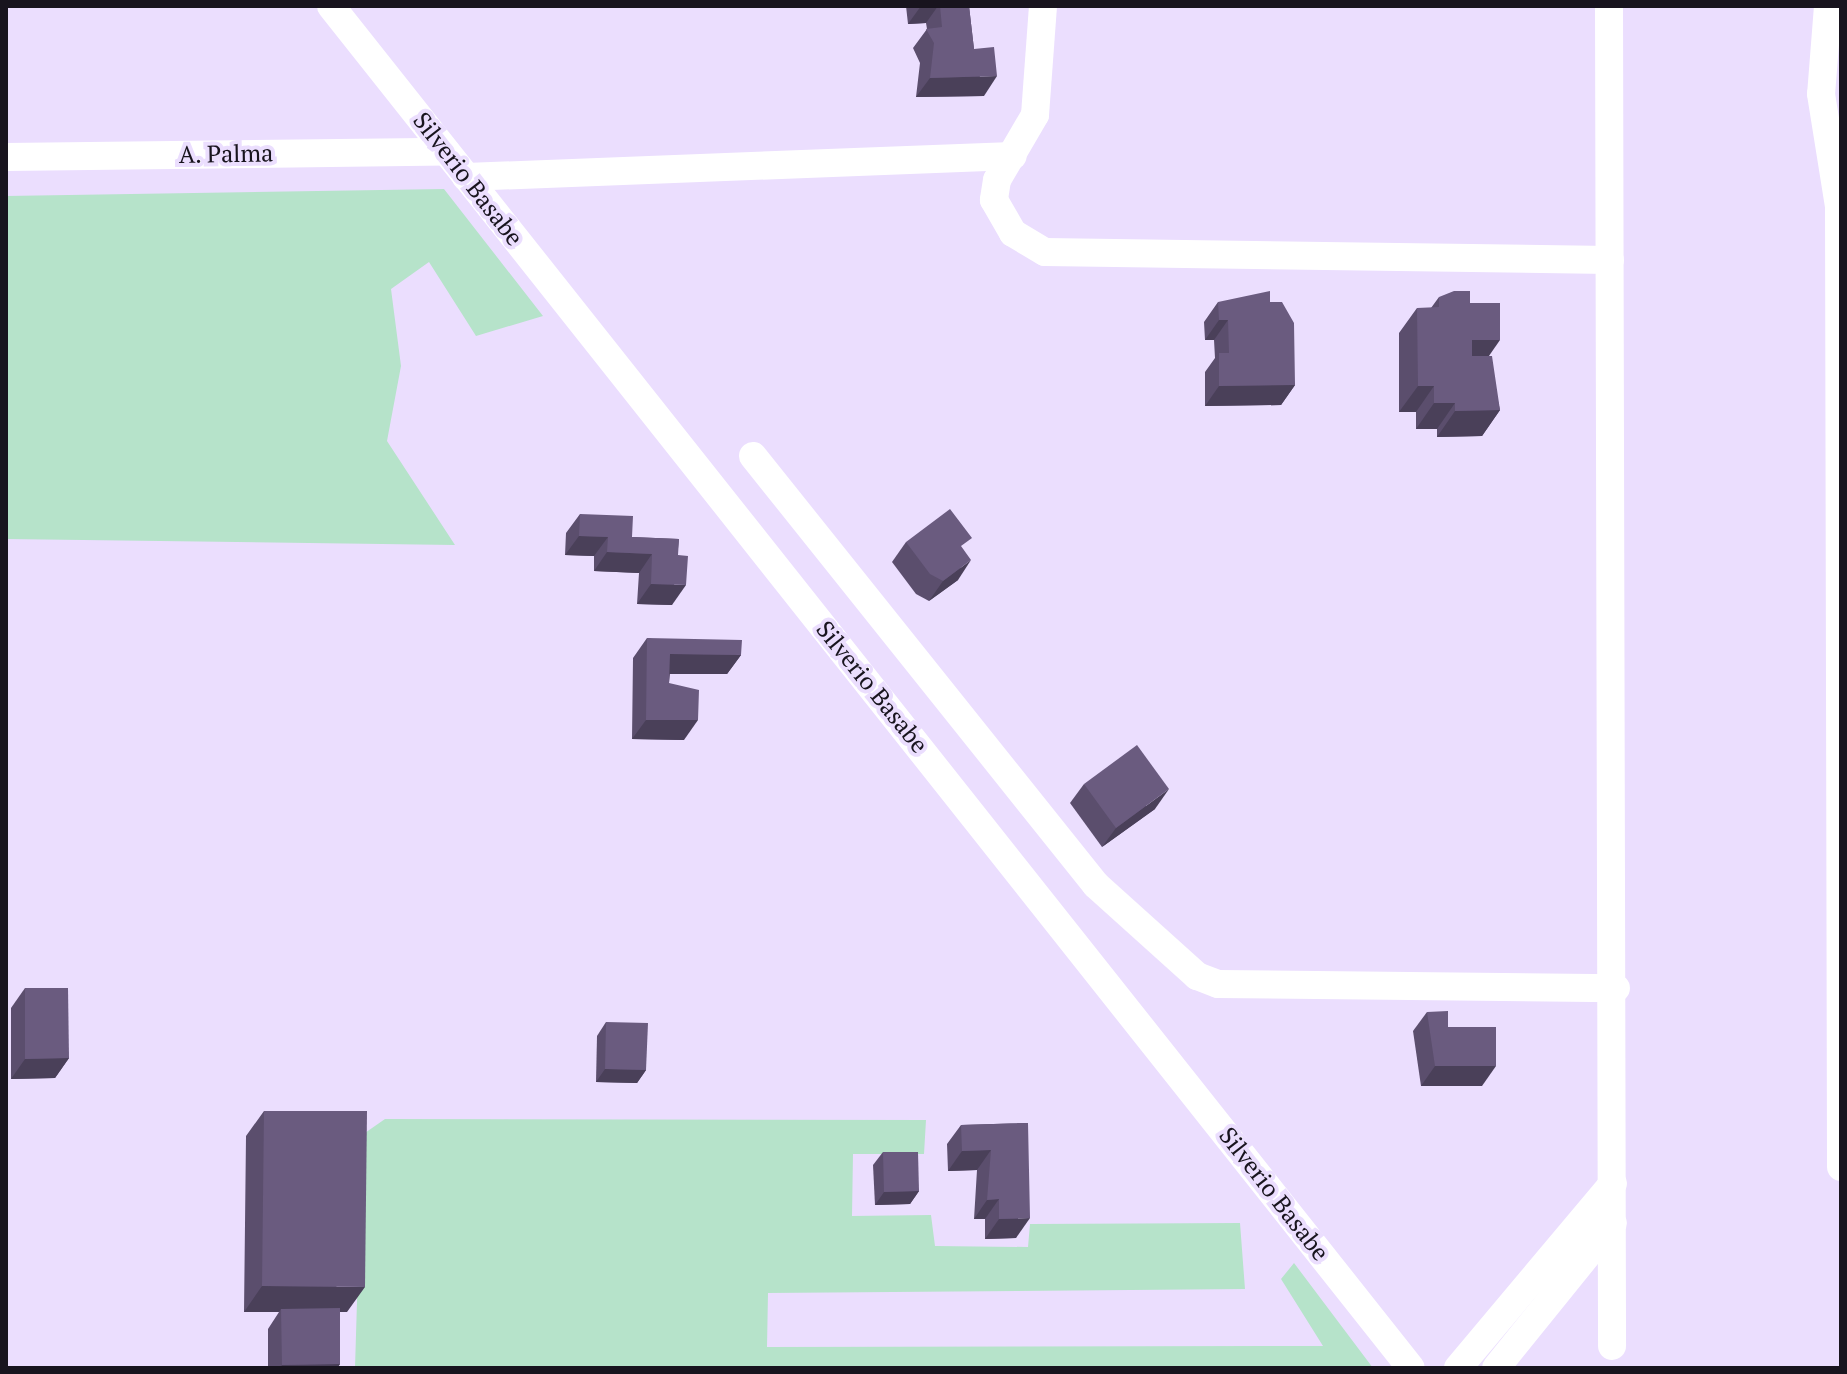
<!DOCTYPE html>
<html>
<head>
<meta charset="utf-8">
<style>
  body { margin:0 }
  #map { position:relative; width:1847px; height:1374px; overflow:hidden; background:#ebdefe; font-family:"PT Serif",serif }
  div>[style] { position:absolute }
  .green>* { inset:0; background:#b6e3ca }
  .minor>* { height:28px; margin:-14px; padding:0 14px; transform-origin:14px; border-radius:14px; background:#fff }
  .wall>* { inset:0; background:#5b4e6d }
  .shaded-wall>* { inset:0; background:#4a4059 }
  .building>* { inset:0; background:#6a5b7f }
  span { translate:-50% -50%; white-space:nowrap; text-align:center; line-height:1.15; -webkit-text-stroke:8px #ebdefe; paint-order:stroke }
  .street-label { font-size:24px; color:#18141e }
  .frame { position:absolute; inset:0; border:8px solid #18141e; pointer-events:none }
</style>
</head>
<body>
<div id="map">
  <div class="green">
    <i style="clip-path:polygon(444px 189px,543px 316px,476px 336px,429px 262px,391px 289px,401px 366px,387px 441px,455px 545px,6px 539px,6px 196px)"></i>
    <i style="clip-path:polygon(385px 1119px,926px 1120px,924px 1154px,853px 1154px,852px 1216px,931px 1215px,935px 1246px,1028px 1247px,1030px 1224px,1240px 1223px,1245px 1289px,768px 1293px,767px 1347px,1323px 1346px,1281px 1279px,1294px 1263px,1373px 1368px,355px 1368px,362px 1135px)"></i>
  </div>
  <div class="minor">
    <i style="left:331px;top:6px;width:1738px;rotate:51.59deg"></i>
    <i style="left:1043px;top:6px;width:109px;rotate:94.2deg"></i>
    <i style="left:1035px;top:115px;width:75px;rotate:120.3deg"></i>
    <i style="left:997px;top:180px;width:20px;rotate:99deg"></i>
    <i style="left:994px;top:200px;width:38px;rotate:60deg"></i>
    <i style="left:1013px;top:233px;width:37px;rotate:31deg"></i>
    <i style="left:1045px;top:252px;width:565px;rotate:0.81deg"></i>
    <i style="left:1609px;top:6px;width:1340px;rotate:89.87deg"></i>
    <i style="left:1828px;top:6px;width:88px;rotate:94.5deg"></i>
    <i style="left:1821px;top:94px;width:113px;rotate:80.9deg"></i>
    <i style="left:1839px;top:206px;width:961px;rotate:89.88deg"></i>
    <i style="left:6px;top:157px;width:440px;rotate:-0.7deg"></i>
    <i style="left:466px;top:177px;width:547px;rotate:-2.2deg"></i>
    <i style="left:753px;top:456px;width:549px;rotate:51.36deg"></i>
    <i style="left:1096px;top:885px;width:136px;rotate:42deg"></i>
    <i style="left:1197px;top:976px;width:22px;rotate:21deg"></i>
    <i style="left:1218px;top:984px;width:398px;rotate:0.6deg"></i>
    <i style="left:1458px;top:1368px;width:241px;rotate:-50deg"></i>
    <i style="left:1496px;top:1368px;width:186px;rotate:-51.1deg"></i>
  </div>
  <div class="wall">
    <i style="clip-path:polygon(906px 6px,969px 6px,974px 49px,984px 96px,916px 97px,920px 63px,913px 48px,927px 29px,926px 23px,908px 24px)"></i>
    <i style="clip-path:polygon(1439px 297px,1470px 303px,1488px 356px,1500px 410px,1482px 436px,1437px 437px,1437px 429px,1416px 429px,1416px 412px,1399px 412px,1399px 333px,1417px 308px,1431px 308px)"></i>
    <i style="clip-path:polygon(1218px 302px,1270px 302px,1295px 385px,1281px 405px,1205px 406px,1205px 372px,1215px 358px,1214px 340px,1205px 340px,1204px 322px)"></i>
    <i style="clip-path:polygon(580px 514px,632px 537px,679px 539px,672px 605px,637px 604px,639px 573px,594px 571px,594px 556px,565px 555px,566px 533px)"></i>
    <i style="clip-path:polygon(906px 542px,964px 550px,958px 580px,929px 601px,916px 594px,892px 562px)"></i>
    <i style="clip-path:polygon(647px 638px,741px 655px,727px 674px,670px 674px,669px 683px,684px 740px,632px 739px,633px 658px)"></i>
    <i style="clip-path:polygon(1084px 784px,1155px 809px,1102px 847px,1070px 803px)"></i>
    <i style="clip-path:polygon(25px 988px,69px 1058px,55px 1078px,11px 1079px,11px 1008px)"></i>
    <i style="clip-path:polygon(1427px 1012px,1448px 1027px,1482px 1086px,1421px 1086px,1413px 1031px)"></i>
    <i style="clip-path:polygon(606px 1022px,646px 1070px,637px 1083px,596px 1082px,597px 1036px)"></i>
    <i style="clip-path:polygon(264px 1111px,347px 1312px,340px 1312px,340px 1364px,337px 1368px,268px 1368px,268px 1329px,279px 1312px,244px 1312px,246px 1136px)"></i>
    <i style="clip-path:polygon(1028px 1123px,1016px 1238px,985px 1239px,985px 1219px,974px 1219px,977px 1170px,948px 1171px,947px 1144px,961px 1125px)"></i>
    <i style="clip-path:polygon(883px 1152px,919px 1191px,910px 1204px,875px 1205px,873px 1165px)"></i>
  </div>
  <div class="shaded-wall">
    <i style="clip-path:polygon(921px 6px,938px 6px,926px 23px,908px 24px)"></i>
    <i style="clip-path:polygon(997px 76px,984px 96px,916px 97px,930px 78px)"></i>
    <i style="clip-path:polygon(1219px 320px,1228px 320px,1214px 340px,1205px 340px)"></i>
    <i style="clip-path:polygon(1472px 340px,1500px 340px,1482px 366px,1454px 366px)"></i>
    <i style="clip-path:polygon(1295px 385px,1281px 405px,1205px 406px,1219px 386px)"></i>
    <i style="clip-path:polygon(1418px 386px,1434px 386px,1416px 412px,1399px 412px)"></i>
    <i style="clip-path:polygon(1434px 403px,1455px 403px,1437px 429px,1416px 429px)"></i>
    <i style="clip-path:polygon(1500px 410px,1482px 436px,1437px 437px,1455px 411px)"></i>
    <i style="clip-path:polygon(579px 536px,608px 537px,594px 556px,565px 555px)"></i>
    <i style="clip-path:polygon(607px 552px,652px 554px,639px 573px,594px 571px)"></i>
    <i style="clip-path:polygon(971px 560px,958px 580px,929px 601px,943px 581px)"></i>
    <i style="clip-path:polygon(651px 584px,686px 585px,672px 605px,637px 604px)"></i>
    <i style="clip-path:polygon(670px 654px,741px 655px,727px 674px,656px 674px)"></i>
    <i style="clip-path:polygon(646px 720px,698px 720px,684px 740px,632px 739px)"></i>
    <i style="clip-path:polygon(1169px 789px,1155px 809px,1102px 847px,1116px 828px)"></i>
    <i style="clip-path:polygon(69px 1058px,55px 1078px,11px 1079px,25px 1059px)"></i>
    <i style="clip-path:polygon(1435px 1066px,1496px 1066px,1482px 1086px,1421px 1086px)"></i>
    <i style="clip-path:polygon(605px 1069px,646px 1070px,637px 1083px,596px 1082px)"></i>
    <i style="clip-path:polygon(991px 1150px,977px 1170px,948px 1171px,962px 1151px)"></i>
    <i style="clip-path:polygon(919px 1191px,910px 1204px,875px 1205px,884px 1192px)"></i>
    <i style="clip-path:polygon(999px 1199px,985px 1219px,974px 1219px,987px 1200px)"></i>
    <i style="clip-path:polygon(1030px 1218px,1016px 1238px,985px 1239px,999px 1219px)"></i>
    <i style="clip-path:polygon(262px 1286px,365px 1287px,347px 1312px,281px 1312px,281px 1309px,279px 1312px,244px 1312px)"></i>
    <i style="clip-path:polygon(340px 1364px,337px 1368px,280px 1368px,282px 1365px)"></i>
  </div>
  <div class="building">
    <i style="clip-path:polygon(940px 6px,969px 6px,974px 49px,994px 47px,997px 76px,930px 78px,934px 43px,926px 29px,942px 27px)"></i>
    <i style="clip-path:polygon(1270px 291px,1270px 302px,1282px 302px,1294px 323px,1295px 385px,1219px 386px,1219px 353px,1229px 353px,1228px 320px,1219px 320px,1218px 302px)"></i>
    <i style="clip-path:polygon(1454px 291px,1470px 291px,1470px 303px,1500px 303px,1500px 340px,1472px 340px,1472px 356px,1492px 356px,1500px 410px,1455px 411px,1455px 403px,1434px 403px,1434px 386px,1418px 386px,1417px 308px,1439px 307px,1439px 297px)"></i>
    <i style="clip-path:polygon(950px 509px,972px 538px,961px 546px,971px 560px,943px 581px,930px 574px,906px 542px)"></i>
    <i style="clip-path:polygon(580px 514px,633px 516px,632px 537px,679px 539px,678px 555px,688px 556px,686px 585px,651px 584px,652px 554px,607px 552px,608px 537px,579px 536px)"></i>
    <i style="clip-path:polygon(647px 638px,742px 640px,741px 655px,670px 654px,669px 683px,699px 690px,698px 720px,646px 720px)"></i>
    <i style="clip-path:polygon(1137px 745px,1169px 789px,1116px 828px,1084px 784px)"></i>
    <i style="clip-path:polygon(25px 988px,68px 988px,69px 1058px,25px 1059px)"></i>
    <i style="clip-path:polygon(1448px 1011px,1448px 1027px,1496px 1027px,1496px 1066px,1435px 1066px,1427px 1012px)"></i>
    <i style="clip-path:polygon(606px 1022px,648px 1023px,646px 1070px,605px 1069px)"></i>
    <i style="clip-path:polygon(264px 1111px,367px 1111px,365px 1287px,262px 1286px)"></i>
    <i style="clip-path:polygon(1028px 1123px,1030px 1218px,999px 1219px,999px 1199px,987px 1200px,991px 1150px,962px 1151px,961px 1125px)"></i>
    <i style="clip-path:polygon(883px 1152px,918px 1152px,919px 1191px,884px 1192px)"></i>
    <i style="clip-path:polygon(340px 1308px,340px 1364px,282px 1365px,281px 1309px)"></i>
  </div>
  <div class="street-label">
    <span style="left:226px;top:154px;rotate:-1deg">A. Palma</span>
    <span style="left:468px;top:179px;rotate:52deg">Silverio Basabe</span>
    <span style="left:872px;top:687px;rotate:51deg">Silverio Basabe</span>
    <span style="left:1274px;top:1194px;rotate:52deg">Silverio Basabe</span>
  </div>
  <div class="frame"></div>
</div>
</body>
</html>
